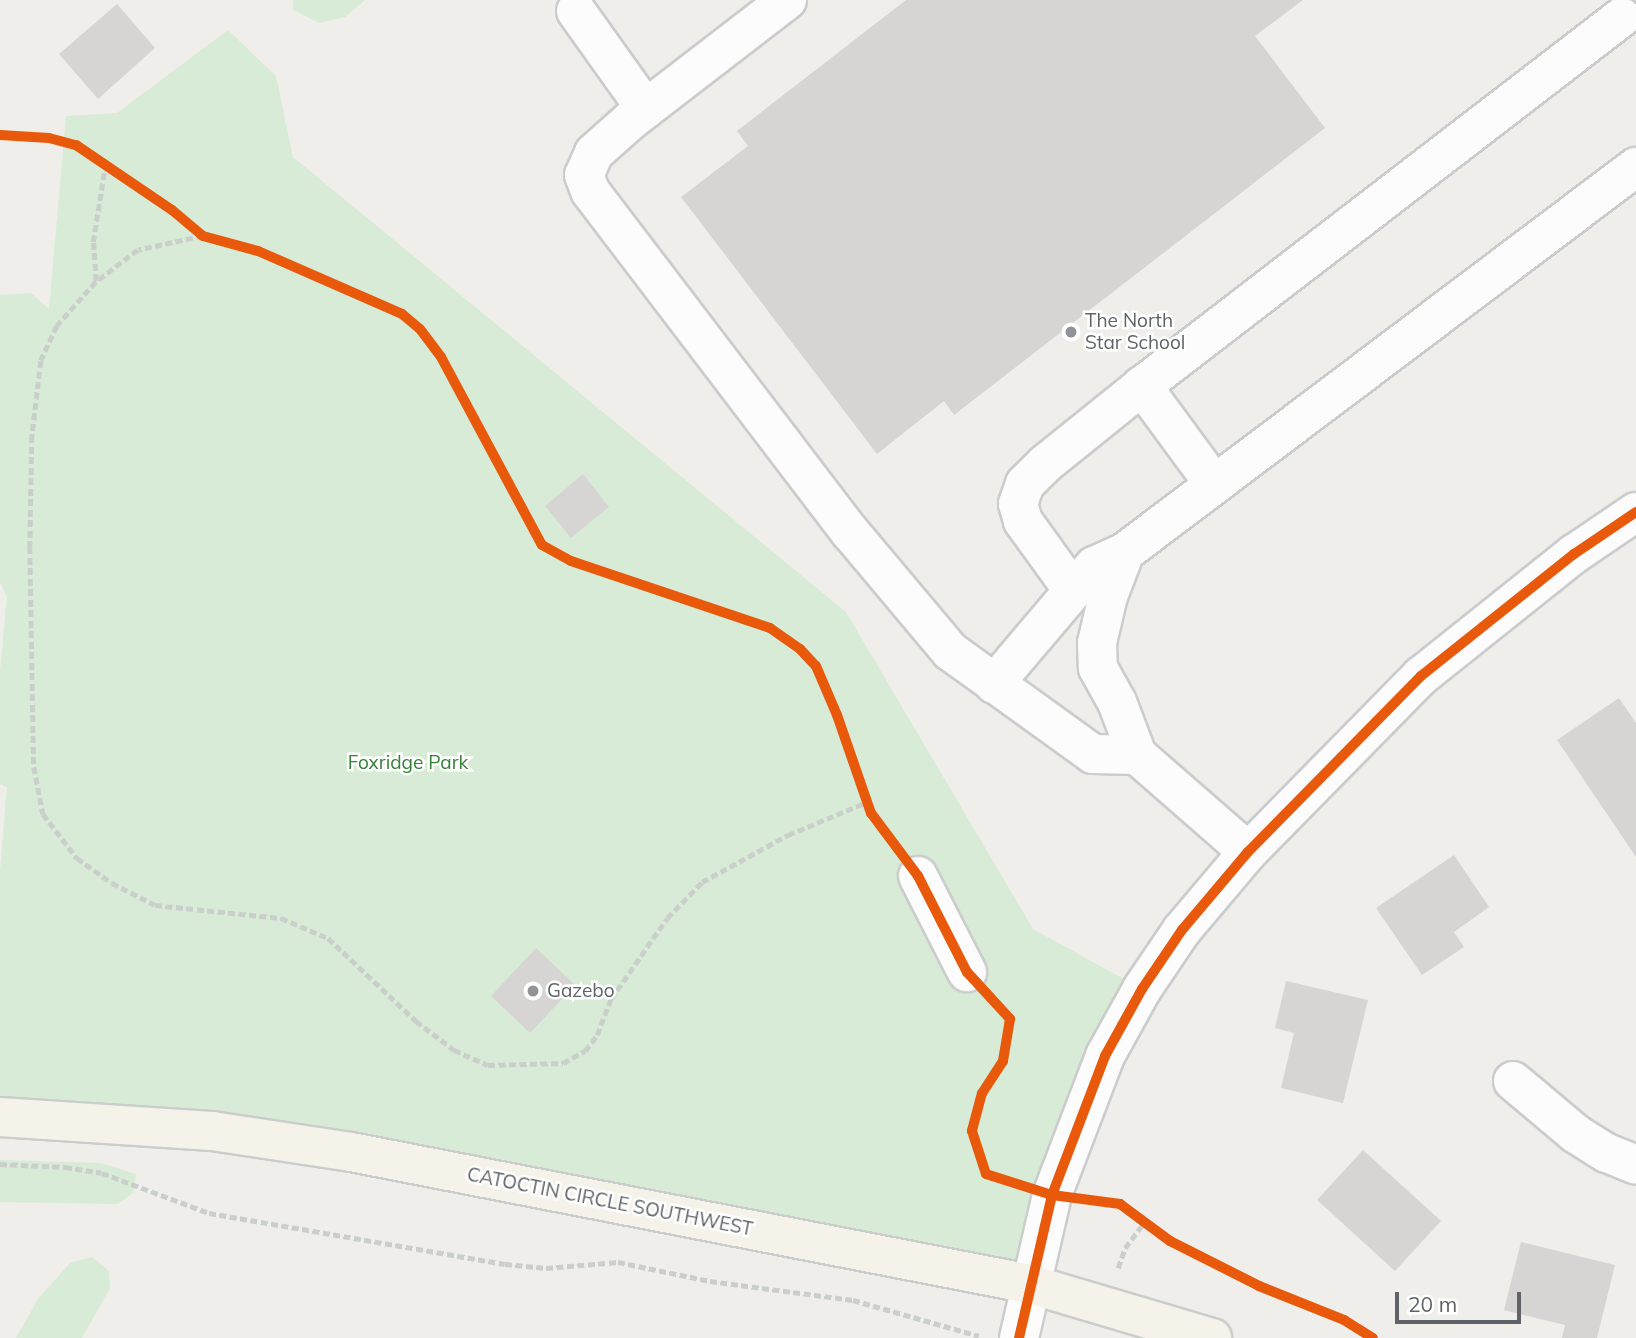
<!DOCTYPE html>
<html>
<head>
<meta charset="utf-8">
<style>
  body { margin:0 }
  #map { position:relative; width:1636px; height:1338px; overflow:hidden; background:#efeeea; font-family:Mulish,sans-serif }
  div>[style] { position:absolute }
  .green>* { inset:0; background:#d8ebd6 }
  .building>* { inset:0; background:#d6d5d3 }
  .path>* { height:4.5px; margin-top:-2.25px; transform-origin:0; background:repeating-linear-gradient(90deg,#cacfcc 0 7px,transparent 0 10.5px) }
  .roads { filter:drop-shadow(2px 0 #cbcccc) drop-shadow(-2px 0 #cbcccc) drop-shadow(0 2px #cbcccc) drop-shadow(0 -2px #cbcccc) }
  .minor>* { height:38px; margin:-19px; padding:0 19px; transform-origin:19px; border-radius:19px; background:#fdfcfc }
  .major>* { height:38px; margin:-19px; padding:0 19px; transform-origin:19px; border-radius:19px; background:#f4f2e9 }
  .cycleway>* { height:10px; margin:-5px; padding:0 5px; transform-origin:5px; border-radius:5px; background:#e8590c }
  .dots>* { width:19px; height:19px; translate:-50% -50%; box-sizing:border-box; border:4px solid #fff; border-radius:50% }
  span { translate:-50% -50%; white-space:nowrap; text-align:center; line-height:1.15; -webkit-text-stroke:5px #fff; paint-order:stroke }
  .poi-label { font-size:19px; color:#5f6368 }
  .left { translate:0 -50%; text-align:left }
  .park-label { font-size:19px; color:#348238 }
  .street-label { font-size:19px; color:#5f6368 }
  .scale { position:absolute; left:1395px; top:1292px; width:126px; height:32px; box-sizing:border-box; border:4px solid #5f6368; border-top:0; padding-left:9px; font-size:21px; line-height:24px; white-space:nowrap; color:#5f6368; -webkit-text-stroke:5px #fff; paint-order:stroke }
</style>
</head>
<body>
<div id="map">
  <div class="green">
    <i style="clip-path:polygon(293px 0,365px 0,345px 17px,319px 23px,293px 10px)"></i>
    <i style="clip-path:polygon(228px 30px,276px 76px,293px 157px,846px 612px,1033px 929px,1142px 989px,1030px 1284px,685px 1215px,0 1118px,0 870px,7px 787px,0 784px,0 670px,7px 597px,0 582px,0 295px,31px 293px,49px 309px,66px 116px,117px 113px)"></i>
    <i style="clip-path:polygon(0 1160px,101px 1163px,136px 1174px,133px 1193px,118px 1204px,0 1202px)"></i>
    <i style="clip-path:polygon(92px 1257px,109px 1271px,110px 1288px,82px 1338px,16px 1338px,38px 1299px,70px 1263px)"></i>
  </div>
  <div class="building">
    <i style="clip-path:polygon(906px 0,1303px 0,1255px 36px,1325px 128px,954px 415px,944px 401px,877px 454px,681px 197px,748px 146px,737px 131px)"></i>
    <i style="clip-path:polygon(117px 4px,155px 48px,98px 99px,59px 54px)"></i>
    <i style="clip-path:polygon(583px 474px,609px 507px,571px 538px,545px 506px)"></i>
    <i style="clip-path:polygon(1619px 698px,1636px 723px,1636px 857px,1557px 740px)"></i>
    <i style="clip-path:polygon(1454px 855px,1489px 907px,1454px 932px,1464px 947px,1422px 975px,1376px 908px)"></i>
    <i style="clip-path:polygon(536px 948px,575px 985px,530px 1033px,491px 996px)"></i>
    <i style="clip-path:polygon(1286px 981px,1368px 1000px,1343px 1103px,1281px 1088px,1294px 1033px,1275px 1028px)"></i>
    <i style="clip-path:polygon(1363px 1150px,1441px 1221px,1395px 1271px,1317px 1200px)"></i>
    <i style="clip-path:polygon(1521px 1242px,1615px 1265px,1597px 1338px,1562px 1338px,1565px 1325px,1504px 1310px)"></i>
  </div>
  <div class="path">
    <i style="left:0;top:135px;width:49px;rotate:3.5deg"></i>
    <i style="left:49px;top:138px;width:28px;rotate:15deg"></i>
    <i style="left:76px;top:145px;width:116px;rotate:34.1deg"></i>
    <i style="left:172px;top:210px;width:40px;rotate:40deg"></i>
    <i style="left:203px;top:236px;width:57px;rotate:15.3deg"></i>
    <i style="left:258px;top:251px;width:157px;rotate:23.6deg"></i>
    <i style="left:402px;top:314px;width:23px;rotate:40deg"></i>
    <i style="left:420px;top:329px;width:35px;rotate:53deg"></i>
    <i style="left:441px;top:357px;width:213px;rotate:61.8deg"></i>
    <i style="left:542px;top:545px;width:33px;rotate:29deg"></i>
    <i style="left:571px;top:561px;width:210px;rotate:18.6deg"></i>
    <i style="left:770px;top:628px;width:37px;rotate:35deg"></i>
    <i style="left:800px;top:649px;width:23px;rotate:47deg"></i>
    <i style="left:816px;top:666px;width:53px;rotate:66.8deg"></i>
    <i style="left:837px;top:715px;width:104px;rotate:70.9deg"></i>
    <i style="left:871px;top:813px;width:40px;rotate:53deg"></i>
    <i style="left:203px;top:236px;width:66px;rotate:167.8deg"></i>
    <i style="left:138px;top:250px;width:53px;rotate:142.7deg"></i>
    <i style="left:96px;top:282px;width:59px;rotate:131.6deg"></i>
    <i style="left:57px;top:326px;width:38px;rotate:115deg"></i>
    <i style="left:41px;top:361px;width:76px;rotate:96.8deg"></i>
    <i style="left:32px;top:436px;width:111px;rotate:91deg"></i>
    <i style="left:30px;top:547px;width:220px;rotate:89deg"></i>
    <i style="left:34px;top:767px;width:48px;rotate:79.2deg"></i>
    <i style="left:43px;top:814px;width:56px;rotate:52.3deg"></i>
    <i style="left:77px;top:858px;width:43px;rotate:35.5deg"></i>
    <i style="left:112px;top:883px;width:48px;rotate:27.1deg"></i>
    <i style="left:155px;top:905px;width:127px;rotate:5.9deg"></i>
    <i style="left:281px;top:918px;width:51px;rotate:23.1deg"></i>
    <i style="left:328px;top:938px;width:121px;rotate:43.3deg"></i>
    <i style="left:416px;top:1021px;width:48px;rotate:37.3deg"></i>
    <i style="left:454px;top:1050px;width:37px;rotate:24deg"></i>
    <i style="left:488px;top:1065px;width:75px;rotate:-1.5deg"></i>
    <i style="left:563px;top:1063px;width:25px;rotate:-29deg"></i>
    <i style="left:585px;top:1051px;width:20px;rotate:-53deg"></i>
    <i style="left:597px;top:1035px;width:39px;rotate:-69deg"></i>
    <i style="left:611px;top:999px;width:98px;rotate:-55.3deg"></i>
    <i style="left:667px;top:918px;width:50px;rotate:-45.8deg"></i>
    <i style="left:702px;top:882px;width:98px;rotate:-28.7deg"></i>
    <i style="left:788px;top:835px;width:86px;rotate:-22.7deg"></i>
    <i style="left:96px;top:281px;width:39px;rotate:-94deg"></i>
    <i style="left:93px;top:242px;width:76px;rotate:-80.9deg"></i>
    <i style="left:0;top:1164px;width:65px;rotate:2.6deg"></i>
    <i style="left:65px;top:1167px;width:37px;rotate:9deg"></i>
    <i style="left:102px;top:1173px;width:114px;rotate:20.5deg"></i>
    <i style="left:209px;top:1213px;width:300px;rotate:9.8deg"></i>
    <i style="left:505px;top:1264px;width:41px;rotate:5.6deg"></i>
    <i style="left:546px;top:1268px;width:72px;rotate:-4.8deg"></i>
    <i style="left:618px;top:1262px;width:94px;rotate:11.7deg"></i>
    <i style="left:710px;top:1281px;width:144px;rotate:7.6deg"></i>
    <i style="left:853px;top:1300px;width:131px;rotate:15.9deg"></i>
    <i style="left:1118px;top:1268px;width:21px;rotate:-71deg"></i>
    <i style="left:1125px;top:1248px;width:34px;rotate:-53deg"></i>
  </div>
  <div class="roads">
    <div class="minor">
      <i style="left:787px;top:0;width:197px;rotate:142.4deg"></i>
      <i style="left:631px;top:120px;width:50px;rotate:138.3deg"></i>
      <i style="left:594px;top:153px;width:24px;rotate:114deg"></i>
      <i style="left:584px;top:175px;width:17px;rotate:69deg"></i>
      <i style="left:590px;top:191px;width:430px;rotate:52.7deg"></i>
      <i style="left:851px;top:533px;width:154px;rotate:50deg"></i>
      <i style="left:950px;top:651px;width:176px;rotate:35.8deg"></i>
      <i style="left:1093px;top:754px;width:44px;rotate:1.3deg"></i>
      <i style="left:576px;top:11px;width:120px;rotate:54.5deg"></i>
      <i style="left:1214px;top:484px;width:122px;rotate:-126.3deg"></i>
      <i style="left:1142px;top:386px;width:605px;rotate:-37.55deg"></i>
      <i style="left:1125px;top:552px;width:47px;rotate:111.1deg"></i>
      <i style="left:1108px;top:596px;width:48px;rotate:103.2deg"></i>
      <i style="left:1097px;top:643px;width:25px;rotate:88deg"></i>
      <i style="left:1098px;top:668px;width:39px;rotate:61deg"></i>
      <i style="left:1117px;top:702px;width:57px;rotate:69.3deg"></i>
      <i style="left:1137px;top:755px;width:147px;rotate:41.1deg"></i>
      <i style="left:1072px;top:589px;width:84px;rotate:-125.8deg"></i>
      <i style="left:1023px;top:521px;width:18px;rotate:-106deg"></i>
      <i style="left:1018px;top:504px;width:21px;rotate:-71deg"></i>
      <i style="left:1025px;top:484px;width:28px;rotate:-45deg"></i>
      <i style="left:1045px;top:464px;width:124px;rotate:-38.8deg"></i>
      <i style="left:994px;top:684px;width:155px;rotate:-49.7deg"></i>
      <i style="left:1094px;top:566px;width:34px;rotate:-24deg"></i>
      <i style="left:1125px;top:552px;width:640px;rotate:-37deg"></i>
      <i style="left:918px;top:876px;width:108px;rotate:63deg"></i>
      <i style="left:1513px;top:1081px;width:82px;rotate:40.1deg"></i>
      <i style="left:1576px;top:1134px;width:36px;rotate:32deg"></i>
      <i style="left:1607px;top:1153px;width:31px;rotate:22deg"></i>
      <i style="left:1019px;top:1338px;width:147px;rotate:-77deg"></i>
      <i style="left:1052px;top:1195px;width:149px;rotate:-69.1deg"></i>
      <i style="left:1105px;top:1056px;width:77px;rotate:-61.1deg"></i>
      <i style="left:1142px;top:989px;width:71px;rotate:-55.9deg"></i>
      <i style="left:1182px;top:930px;width:102px;rotate:-49.8deg"></i>
      <i style="left:1248px;top:852px;width:247px;rotate:-45.5deg"></i>
      <i style="left:1421px;top:676px;width:196px;rotate:-38.6deg"></i>
      <i style="left:1574px;top:554px;width:75px;rotate:-34.1deg"></i>
    </div>
    <div class="major">
      <i style="left:0;top:1117px;width:212px;rotate:3.8deg"></i>
      <i style="left:212px;top:1131px;width:141px;rotate:8.6deg"></i>
      <i style="left:351px;top:1152px;width:692px;rotate:11deg"></i>
      <i style="left:1030px;top:1284px;width:190px;rotate:16.5deg"></i>
    </div>
  </div>
  <div class="cycleway">
    <i style="left:0;top:135px;width:49px;rotate:3.5deg"></i>
    <i style="left:49px;top:138px;width:28px;rotate:15deg"></i>
    <i style="left:76px;top:145px;width:116px;rotate:34.1deg"></i>
    <i style="left:172px;top:210px;width:40px;rotate:40deg"></i>
    <i style="left:203px;top:236px;width:57px;rotate:15.3deg"></i>
    <i style="left:258px;top:251px;width:157px;rotate:23.6deg"></i>
    <i style="left:402px;top:314px;width:23px;rotate:40deg"></i>
    <i style="left:420px;top:329px;width:35px;rotate:53deg"></i>
    <i style="left:441px;top:357px;width:213px;rotate:61.8deg"></i>
    <i style="left:542px;top:545px;width:33px;rotate:29deg"></i>
    <i style="left:571px;top:561px;width:210px;rotate:18.6deg"></i>
    <i style="left:770px;top:628px;width:37px;rotate:35deg"></i>
    <i style="left:800px;top:649px;width:23px;rotate:47deg"></i>
    <i style="left:816px;top:666px;width:53px;rotate:66.8deg"></i>
    <i style="left:837px;top:715px;width:104px;rotate:70.9deg"></i>
    <i style="left:871px;top:813px;width:79px;rotate:53.3deg"></i>
    <i style="left:918px;top:876px;width:108px;rotate:63deg"></i>
    <i style="left:967px;top:972px;width:64px;rotate:47.5deg"></i>
    <i style="left:1010px;top:1019px;width:43px;rotate:99.5deg"></i>
    <i style="left:1003px;top:1061px;width:38px;rotate:123deg"></i>
    <i style="left:982px;top:1093px;width:39px;rotate:105deg"></i>
    <i style="left:972px;top:1131px;width:45px;rotate:72deg"></i>
    <i style="left:986px;top:1174px;width:69px;rotate:17.7deg"></i>
    <i style="left:1052px;top:1195px;width:69px;rotate:7.5deg"></i>
    <i style="left:1120px;top:1204px;width:62px;rotate:36.5deg"></i>
    <i style="left:1170px;top:1241px;width:100px;rotate:26.8deg"></i>
    <i style="left:1259px;top:1286px;width:92px;rotate:21.8deg"></i>
    <i style="left:1344px;top:1320px;width:34px;rotate:32deg"></i>
    <i style="left:1019px;top:1338px;width:147px;rotate:-77deg"></i>
    <i style="left:1052px;top:1195px;width:149px;rotate:-69.1deg"></i>
    <i style="left:1105px;top:1056px;width:77px;rotate:-61.1deg"></i>
    <i style="left:1142px;top:989px;width:71px;rotate:-55.9deg"></i>
    <i style="left:1182px;top:930px;width:102px;rotate:-49.8deg"></i>
    <i style="left:1248px;top:852px;width:247px;rotate:-45.5deg"></i>
    <i style="left:1421px;top:676px;width:196px;rotate:-38.6deg"></i>
    <i style="left:1574px;top:554px;width:75px;rotate:-34.1deg"></i>
  </div>
  <div class="dots">
    <i style="left:1071px;top:332px;background:#919496"></i>
    <i style="left:533px;top:991px;background:#919496"></i>
  </div>
  <div class="poi-label">
    <span class="left" style="left:1085px;top:332px">The North<br>Star School</span>
    <span class="left" style="left:547px;top:991px">Gazebo</span>
  </div>
  <div class="park-label">
    <span style="left:408px;top:763px">Foxridge Park</span>
  </div>
  <div class="street-label">
    <span style="left:610px;top:1202px;rotate:11deg">CATOCTIN CIRCLE SOUTHWEST</span>
  </div>
  <div class="scale">20 m</div>
</div>
</body>
</html>
